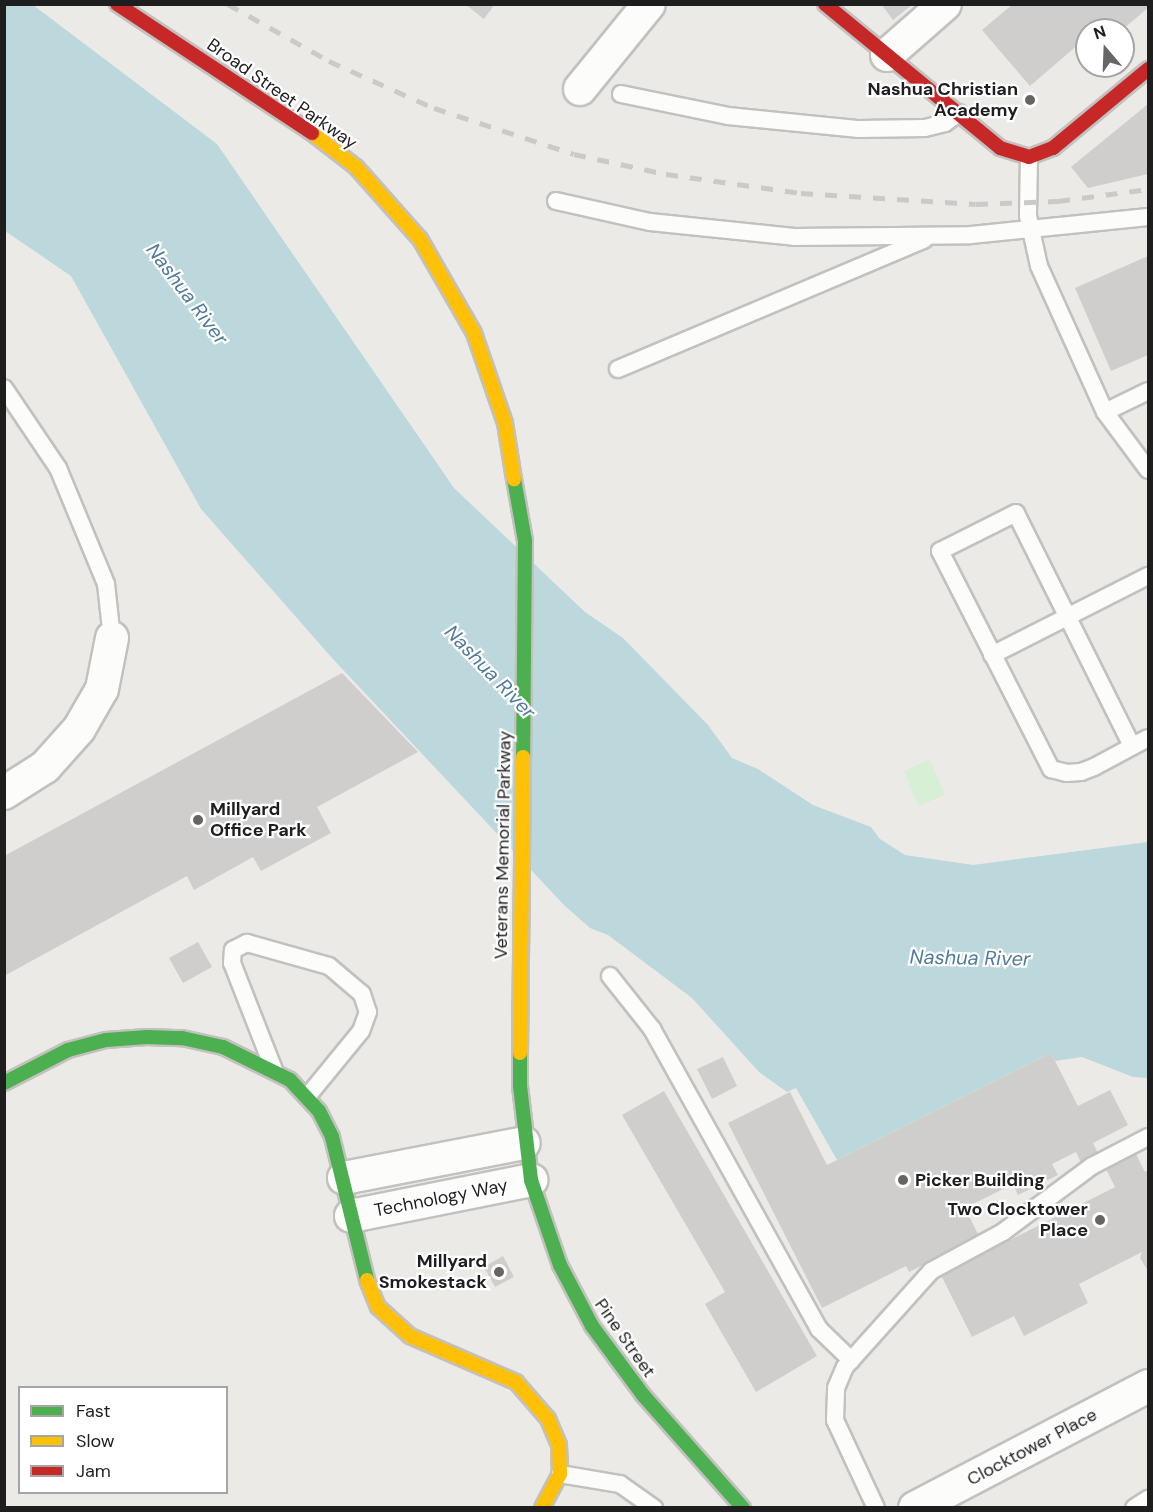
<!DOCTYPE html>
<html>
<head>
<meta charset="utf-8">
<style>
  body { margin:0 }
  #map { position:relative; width:1153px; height:1512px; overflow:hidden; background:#eceae7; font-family:"DM Sans",sans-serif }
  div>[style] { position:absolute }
  .park>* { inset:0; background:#d7f0d5 }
  .water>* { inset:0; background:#bdd8dc }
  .building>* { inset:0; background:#d0cecc }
  .roads { filter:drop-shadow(2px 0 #c2c1bf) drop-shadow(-2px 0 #c2c1bf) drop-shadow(0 2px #c2c1bf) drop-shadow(0 -2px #c2c1bf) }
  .lane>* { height:16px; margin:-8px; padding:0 8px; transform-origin:8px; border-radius:8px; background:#fcfcfb }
  .street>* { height:32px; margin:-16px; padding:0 16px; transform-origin:16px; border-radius:16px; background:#fcfcfb }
  .fast>* { height:14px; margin:-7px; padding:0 7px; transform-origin:7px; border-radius:7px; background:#4caf50 }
  .slow>* { height:14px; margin:-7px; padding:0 7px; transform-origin:7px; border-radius:7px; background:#ffc107 }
  .jam>* { height:14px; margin:-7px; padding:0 7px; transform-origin:7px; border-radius:7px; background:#c62828 }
  .rail>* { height:4.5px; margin-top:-2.25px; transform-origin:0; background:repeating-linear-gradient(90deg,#cacac9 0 12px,transparent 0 24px) }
  .dots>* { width:16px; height:16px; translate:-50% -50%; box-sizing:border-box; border:3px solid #fff; border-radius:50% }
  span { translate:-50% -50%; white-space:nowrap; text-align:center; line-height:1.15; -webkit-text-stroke:4.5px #fff; paint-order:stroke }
  .poi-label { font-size:18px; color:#1e1e1e; font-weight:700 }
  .right { translate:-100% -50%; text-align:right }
  .left { translate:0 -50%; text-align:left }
  .street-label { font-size:18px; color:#1e1e1e }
  .water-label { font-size:20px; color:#517b9c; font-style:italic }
  .frame { position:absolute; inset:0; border:6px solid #1e1e1e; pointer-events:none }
  .legend { position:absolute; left:18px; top:1386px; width:210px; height:108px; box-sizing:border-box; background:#fff; border:2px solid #a5a5a5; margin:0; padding:8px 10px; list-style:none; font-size:18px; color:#1e1e1e }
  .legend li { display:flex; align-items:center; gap:12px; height:30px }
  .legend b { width:30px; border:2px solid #a5a5a5 }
  .north { position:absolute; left:1075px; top:18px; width:60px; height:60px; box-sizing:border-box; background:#fff; border:2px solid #a5a5a5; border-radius:50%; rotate:341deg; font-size:16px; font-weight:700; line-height:24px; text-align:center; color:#1e1e1e }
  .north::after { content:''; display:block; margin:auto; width:21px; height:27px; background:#666564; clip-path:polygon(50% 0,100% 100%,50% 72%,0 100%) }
</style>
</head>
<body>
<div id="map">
  <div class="park">
    <i style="clip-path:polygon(930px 759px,945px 795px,918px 806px,904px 771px)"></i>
  </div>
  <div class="water">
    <i style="clip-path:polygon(4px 5px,33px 5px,217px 144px,454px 488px,585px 612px,623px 638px,708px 725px,732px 758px,758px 769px,813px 805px,871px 827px,880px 839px,905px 855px,973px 865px,1148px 842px,1148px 1078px,1133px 1077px,1082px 1057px,1055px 1061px,1051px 1053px,837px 1160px,796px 1088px,787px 1092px,759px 1072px,692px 998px,608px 935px,590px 928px,564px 905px,332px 658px,201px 509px,71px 276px,5px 231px)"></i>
  </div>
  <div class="building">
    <i style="clip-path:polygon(465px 4px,495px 4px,484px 19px)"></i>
    <i style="clip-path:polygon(881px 4px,913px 4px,893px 20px)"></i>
    <i style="clip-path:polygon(1013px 4px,1148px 4px,1148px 8px,1122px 30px,1115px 30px,1107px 20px,1095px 30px,1087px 30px,1087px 37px,1030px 86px,982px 30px)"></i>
    <i style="clip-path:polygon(1148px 104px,1148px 174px,1088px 188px,1071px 167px)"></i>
    <i style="clip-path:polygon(1148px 256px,1148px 355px,1111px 371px,1075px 288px)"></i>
    <i style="clip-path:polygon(342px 673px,418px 752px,317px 807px,331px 833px,261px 871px,253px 857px,194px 890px,187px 876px,4px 976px,4px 856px)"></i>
    <i style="clip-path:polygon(198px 942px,212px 967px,183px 983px,169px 958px)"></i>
    <i style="clip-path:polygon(1051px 1053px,1078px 1106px,1110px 1090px,1128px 1125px,1093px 1143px,1099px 1155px,1081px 1163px,1076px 1152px,1052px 1164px,1058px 1175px,1018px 1195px,1013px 1184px,965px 1208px,979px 1236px,909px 1272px,906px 1266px,822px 1308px,728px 1123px,790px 1092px,827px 1165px)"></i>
    <i style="clip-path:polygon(723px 1057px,737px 1086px,712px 1099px,697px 1069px)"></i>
    <i style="clip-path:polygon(664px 1091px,817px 1356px,756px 1392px,705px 1304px,725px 1292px,622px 1115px)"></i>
    <i style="clip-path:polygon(1135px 1152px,1145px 1172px,1148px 1170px,1148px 1271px,1140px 1258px,1142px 1252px,1079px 1284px,1088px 1303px,1024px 1336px,1014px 1316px,972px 1337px,941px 1275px,1115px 1187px,1105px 1167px)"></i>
    <i style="clip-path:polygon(503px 1256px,514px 1277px,495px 1287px,484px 1267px)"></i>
  </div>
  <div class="roads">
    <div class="lane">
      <i style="left:621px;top:94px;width:109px;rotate:11.6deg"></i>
      <i style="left:728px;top:116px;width:132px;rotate:5.7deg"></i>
      <i style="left:859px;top:129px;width:66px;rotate:-0.9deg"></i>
      <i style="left:925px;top:128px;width:21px;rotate:-14deg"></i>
      <i style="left:945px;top:123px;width:17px;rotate:-36deg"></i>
      <i style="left:1029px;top:157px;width:59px;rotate:91deg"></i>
      <i style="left:1028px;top:216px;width:51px;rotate:77.6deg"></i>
      <i style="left:1039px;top:266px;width:160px;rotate:65.7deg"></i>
      <i style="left:1105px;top:412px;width:72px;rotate:53.4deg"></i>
      <i style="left:556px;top:201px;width:96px;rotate:12.6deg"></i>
      <i style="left:650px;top:222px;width:145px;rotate:5.9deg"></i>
      <i style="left:794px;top:237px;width:177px;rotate:-0.6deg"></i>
      <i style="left:971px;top:235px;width:178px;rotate:-5.8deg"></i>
      <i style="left:618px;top:369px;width:332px;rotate:-22.9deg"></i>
      <i style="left:4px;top:388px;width:97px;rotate:56deg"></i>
      <i style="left:58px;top:468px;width:126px;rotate:67.5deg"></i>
      <i style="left:106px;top:584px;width:54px;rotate:83.7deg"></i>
      <i style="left:1105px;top:412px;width:48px;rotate:-26deg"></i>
      <i style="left:992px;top:655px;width:175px;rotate:-26.9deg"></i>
      <i style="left:1132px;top:746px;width:260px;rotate:-116.5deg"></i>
      <i style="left:1016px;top:513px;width:85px;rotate:153.4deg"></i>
      <i style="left:940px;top:551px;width:245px;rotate:63deg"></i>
      <i style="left:1051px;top:769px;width:16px;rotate:14deg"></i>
      <i style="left:1067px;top:773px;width:14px;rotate:-4deg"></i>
      <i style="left:1081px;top:772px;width:14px;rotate:-21deg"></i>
      <i style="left:1094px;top:767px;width:61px;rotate:-28.2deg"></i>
      <i style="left:610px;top:976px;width:68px;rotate:51.6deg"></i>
      <i style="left:652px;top:1029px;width:343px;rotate:60.9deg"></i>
      <i style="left:819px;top:1329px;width:45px;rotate:44.1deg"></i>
      <i style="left:274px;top:1070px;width:115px;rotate:-111.4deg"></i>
      <i style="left:232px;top:963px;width:13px;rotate:-86deg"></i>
      <i style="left:233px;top:950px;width:16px;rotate:-27deg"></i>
      <i style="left:247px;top:943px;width:85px;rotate:15.7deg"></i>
      <i style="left:329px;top:966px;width:43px;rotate:40.3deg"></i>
      <i style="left:362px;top:994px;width:19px;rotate:72deg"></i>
      <i style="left:368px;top:1012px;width:20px;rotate:110deg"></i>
      <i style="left:361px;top:1031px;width:85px;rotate:129.3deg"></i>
      <i style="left:560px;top:1474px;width:61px;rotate:9.5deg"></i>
      <i style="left:620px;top:1484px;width:42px;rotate:35.2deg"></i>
      <i style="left:876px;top:1508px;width:97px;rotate:-115deg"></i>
      <i style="left:835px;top:1420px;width:32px;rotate:-88deg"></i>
      <i style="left:836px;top:1388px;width:23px;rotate:-67deg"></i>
      <i style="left:845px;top:1367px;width:129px;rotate:-48.1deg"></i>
      <i style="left:931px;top:1271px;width:82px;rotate:-28.4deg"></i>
      <i style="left:1003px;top:1232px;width:111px;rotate:-36.6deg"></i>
      <i style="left:1092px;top:1166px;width:63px;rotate:-27.4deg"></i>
      <i style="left:1134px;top:1508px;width:17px;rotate:-33deg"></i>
    </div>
    <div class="street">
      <i style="left:887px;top:55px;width:77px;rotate:-41.3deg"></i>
      <i style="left:580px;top:89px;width:109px;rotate:-50.9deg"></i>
      <i style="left:4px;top:793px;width:49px;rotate:-32.4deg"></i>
      <i style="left:45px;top:767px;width:51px;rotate:-48.2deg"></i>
      <i style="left:79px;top:729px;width:46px;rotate:-60.1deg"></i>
      <i style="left:102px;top:689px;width:52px;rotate:-78.9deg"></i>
      <i style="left:344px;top:1178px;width:183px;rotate:-11deg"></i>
      <i style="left:351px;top:1216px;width:184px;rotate:-11.3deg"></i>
      <i style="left:915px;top:1508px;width:263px;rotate:-27.6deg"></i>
    </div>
    <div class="fast">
      <i style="left:514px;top:479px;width:63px;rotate:79.9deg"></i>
      <i style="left:525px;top:541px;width:216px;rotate:90.5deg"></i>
      <i style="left:520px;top:1053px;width:33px;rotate:90deg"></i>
      <i style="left:520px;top:1086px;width:95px;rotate:83.3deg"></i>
      <i style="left:531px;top:1180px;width:90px;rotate:71.2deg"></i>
      <i style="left:560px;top:1265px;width:69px;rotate:62.3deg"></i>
      <i style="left:592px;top:1326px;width:86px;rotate:53.5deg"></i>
      <i style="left:643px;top:1395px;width:151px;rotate:48.5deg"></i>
      <i style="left:4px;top:1083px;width:72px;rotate:-27.3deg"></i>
      <i style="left:68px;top:1050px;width:39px;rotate:-15deg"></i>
      <i style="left:106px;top:1040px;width:41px;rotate:-4.2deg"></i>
      <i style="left:147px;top:1037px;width:35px;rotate:2deg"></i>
      <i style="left:182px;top:1038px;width:42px;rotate:12.4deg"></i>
      <i style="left:223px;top:1047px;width:75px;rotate:26.2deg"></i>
      <i style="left:290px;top:1080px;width:42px;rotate:46.9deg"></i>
      <i style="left:319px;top:1111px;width:29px;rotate:63deg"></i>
      <i style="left:332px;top:1137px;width:147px;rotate:76.2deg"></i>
    </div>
    <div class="slow">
      <i style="left:312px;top:133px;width:56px;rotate:37.7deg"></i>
      <i style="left:356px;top:167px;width:96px;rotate:48.4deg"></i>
      <i style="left:420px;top:239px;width:108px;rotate:60.1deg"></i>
      <i style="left:474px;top:333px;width:95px;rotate:71deg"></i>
      <i style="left:505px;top:423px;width:57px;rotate:80.9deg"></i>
      <i style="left:520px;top:1053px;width:296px;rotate:-89.4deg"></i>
      <i style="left:367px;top:1280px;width:29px;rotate:68deg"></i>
      <i style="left:378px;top:1307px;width:43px;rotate:42.2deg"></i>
      <i style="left:410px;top:1336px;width:116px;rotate:23.5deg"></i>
      <i style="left:516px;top:1382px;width:49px;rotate:49.1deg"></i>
      <i style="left:548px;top:1419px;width:28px;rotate:67deg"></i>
      <i style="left:559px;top:1445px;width:29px;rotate:88deg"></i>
      <i style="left:560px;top:1474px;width:38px;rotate:118deg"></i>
    </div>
    <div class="jam">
      <i style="left:117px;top:4px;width:234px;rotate:33.5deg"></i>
      <i style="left:825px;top:4px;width:227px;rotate:39.4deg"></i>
      <i style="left:1000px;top:148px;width:30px;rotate:17deg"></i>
      <i style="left:1029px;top:157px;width:26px;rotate:-21deg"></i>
      <i style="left:1053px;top:148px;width:124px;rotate:-39.7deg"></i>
    </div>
  </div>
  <div class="rail">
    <i style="left:228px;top:4px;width:116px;rotate:29.4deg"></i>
    <i style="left:329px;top:61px;width:115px;rotate:24.1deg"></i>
    <i style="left:434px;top:108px;width:147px;rotate:18.2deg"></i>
    <i style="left:574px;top:154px;width:94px;rotate:12.3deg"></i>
    <i style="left:666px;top:174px;width:136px;rotate:8deg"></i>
    <i style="left:801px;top:193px;width:175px;rotate:3.6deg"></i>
    <i style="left:976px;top:204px;width:82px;rotate:-2.1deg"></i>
    <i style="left:1058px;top:201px;width:91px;rotate:-7.6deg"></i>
  </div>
  <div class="dots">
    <i style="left:1030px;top:100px;background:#666564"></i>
    <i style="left:198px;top:820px;background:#666564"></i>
    <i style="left:903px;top:1180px;background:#666564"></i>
    <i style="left:1100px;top:1220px;background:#666564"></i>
    <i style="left:499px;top:1272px;background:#666564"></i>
  </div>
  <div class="poi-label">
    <span class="right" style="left:1018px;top:100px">Nashua Christian<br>Academy</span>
    <span class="left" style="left:210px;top:820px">Millyard<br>Office Park</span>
    <span class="left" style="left:915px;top:1180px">Picker Building</span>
    <span class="right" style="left:1088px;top:1220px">Two Clocktower<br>Place</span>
    <span class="right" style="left:487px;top:1272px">Millyard<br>Smokestack</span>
  </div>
  <div class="street-label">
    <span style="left:282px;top:94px;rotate:35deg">Broad Street Parkway</span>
    <span style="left:503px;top:845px;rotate:-89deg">Veterans Memorial Parkway</span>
    <span style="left:441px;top:1198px;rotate:-11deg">Technology Way</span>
    <span style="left:625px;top:1338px;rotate:55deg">Pine Street</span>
    <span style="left:1032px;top:1447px;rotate:-28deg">Clocktower Place</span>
  </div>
  <div class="water-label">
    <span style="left:187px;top:294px;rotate:53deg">Nashua River</span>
    <span style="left:490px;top:672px;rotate:46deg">Nashua River</span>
    <span style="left:970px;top:958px;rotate:1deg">Nashua River</span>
  </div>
  <div class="frame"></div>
  <ul class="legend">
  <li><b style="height:8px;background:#4caf50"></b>Fast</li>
  <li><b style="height:8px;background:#ffc107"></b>Slow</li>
  <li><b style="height:8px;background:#c62828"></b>Jam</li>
  </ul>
  <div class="north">N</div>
</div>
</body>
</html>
